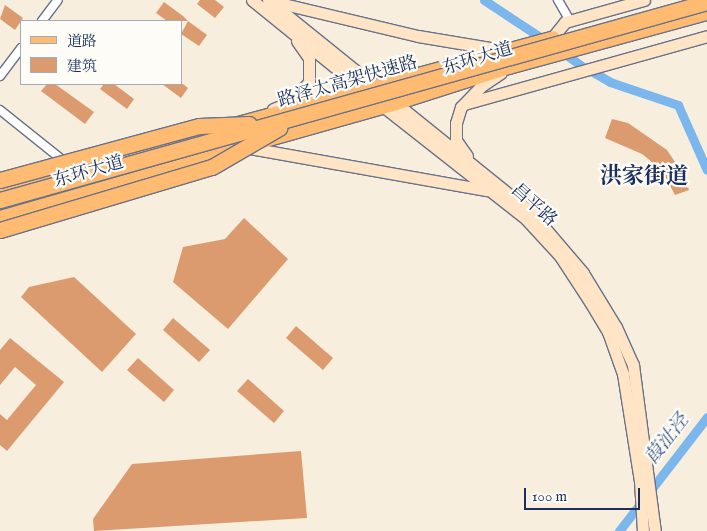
<!DOCTYPE html>
<html>
<head>
<meta charset="utf-8">
<style>
  body { margin:0 }
  #map { position:relative; width:707px; height:531px; overflow:hidden; background:#f7eedd; font-family:"IM FELL English","Noto Serif SC",serif }
  div>[style] { position:absolute }
  .canal>* { height:9px; margin:-4.5px; padding:0 4.5px; transform-origin:4.5px; border-radius:4.5px; background:#7bb6ec }
  .building>* { inset:0; background:#dc9b6e }
  .roads { filter:drop-shadow(1px 0 #68728a) drop-shadow(-1px 0 #68728a) drop-shadow(0 1px #68728a) drop-shadow(0 -1px #68728a) }
  .street>* { height:8px; margin:-4px; padding:0 4px; transform-origin:4px; border-radius:4px; background:#fff }
  .secondary>* { height:11px; margin:-5.5px; padding:0 5.5px; transform-origin:5.5px; border-radius:5.5px; background:#ffe4c6 }
  .primary>* { height:12px; margin:-6px; padding:0 6px; transform-origin:6px; border-radius:6px; background:#ffbb71 }
  .bridges { filter:drop-shadow(1px 0 #68728a) drop-shadow(-1px 0 #68728a) drop-shadow(0 1px #68728a) drop-shadow(0 -1px #68728a) }
  .highway-bridge>* { height:15px; margin:-7.5px; padding:0 7.5px; transform-origin:7.5px; border-radius:7.5px; background:#ffbb71 }
  span { translate:-50% -50%; white-space:nowrap; text-align:center; line-height:1.15; -webkit-text-stroke:4.5px #fdfcf7; paint-order:stroke }
  .street-label { font-size:18px; color:#1b2f5e }
  .water-label { font-size:19px; color:#385889; font-style:italic }
  .district-label { font-size:22px; color:#1b2f5e; font-weight:700 }
  .legend { position:absolute; left:20px; top:20px; width:162px; height:65px; box-sizing:border-box; background:#fdfcf7; border:1px solid #a3aaba; margin:0; padding:6px 9px; list-style:none; font-size:15px; color:#1b2f5e }
  .legend li { display:flex; align-items:center; gap:10px; height:25px }
  .legend b { width:25px; border:1px solid #a3aaba }
  .scale { position:absolute; left:524px; top:488px; width:116px; height:22px; box-sizing:border-box; border:2px solid #1b2f5e; border-top:0; padding-left:6px; font-size:15px; line-height:18px; white-space:nowrap; color:#1b2f5e; -webkit-text-stroke:4px #fdfcf7; paint-order:stroke }
</style>
</head>
<body>
<div id="map">
  <div class="canal">
    <i style="left:484px;top:0;width:74px;rotate:33.5deg"></i>
    <i style="left:561px;top:51px;width:27px;rotate:36deg"></i>
    <i style="left:593px;top:72px;width:20px;rotate:30deg"></i>
    <i style="left:610px;top:82px;width:72px;rotate:18.7deg"></i>
    <i style="left:678px;top:105px;width:71px;rotate:66deg"></i>
    <i style="left:619px;top:531px;width:144px;rotate:-52.3deg"></i>
  </div>
  <div class="building">
    <i style="clip-path:polygon(200px 0,215px 0,224px 7px,215px 18px,197px 4px)"></i>
    <i style="clip-path:polygon(164px 2px,183px 16px,188px 21px,167px 21px,156px 13px)"></i>
    <i style="clip-path:polygon(5px 5px,23px 18px,15px 30px,0 19px)"></i>
    <i style="clip-path:polygon(188px 21px,207px 35px,199px 46px,181px 34px)"></i>
    <i style="clip-path:polygon(47px 84px,55px 84px,94px 112px,85px 124px,41px 91px)"></i>
    <i style="clip-path:polygon(104px 84px,114px 84px,134px 99px,127px 109px,100px 89px)"></i>
    <i style="clip-path:polygon(162px 84px,183px 84px,188px 88px,181px 98px)"></i>
    <i style="clip-path:polygon(612px 119px,628px 123px,667px 150px,685px 177px,689px 190px,675px 195px,664px 174px,652px 162px,642px 154px,605px 138px)"></i>
    <i style="clip-path:polygon(244px 218px,288px 259px,228px 329px,173px 282px,183px 247px,225px 239px)"></i>
    <i style="clip-path:polygon(74px 277px,136px 334px,102px 372px,21px 297px,29px 287px)"></i>
    <i style="clip-path:polygon(173px 318px,210px 350px,199px 362px,163px 330px)"></i>
    <i style="clip-path:polygon(296px 326px,333px 358px,323px 370px,286px 338px)"></i>
    <i style="clip-path:polygon(10px 338px,64px 382px,7px 451px,0 445px,0 414px,7px 420px,36px 385px,15px 367px,0 385px,0 350px)"></i>
    <i style="clip-path:polygon(138px 358px,174px 390px,164px 402px,127px 370px)"></i>
    <i style="clip-path:polygon(248px 379px,284px 411px,274px 423px,237px 391px)"></i>
    <i style="clip-path:polygon(301px 451px,307px 518px,94px 531px,93px 519px,132px 464px)"></i>
  </div>
  <div class="roads">
    <div class="street">
      <i style="left:558px;top:0;width:24px;rotate:60deg"></i>
      <i style="left:42px;top:21px;width:26px;rotate:-53deg"></i>
      <i style="left:0;top:76px;width:35px;rotate:-53deg"></i>
      <i style="left:0;top:110px;width:83px;rotate:38.7deg"></i>
    </div>
    <div class="secondary">
      <i style="left:252px;top:0;width:148px;rotate:39deg"></i>
      <i style="left:268px;top:0;width:339px;rotate:38.9deg"></i>
      <i style="left:532px;top:213px;width:79px;rotate:49.6deg"></i>
      <i style="left:583px;top:273px;width:63px;rotate:58.6deg"></i>
      <i style="left:616px;top:327px;width:42px;rotate:65.9deg"></i>
      <i style="left:633px;top:365px;width:167px;rotate:82.5deg"></i>
      <i style="left:271px;top:1px;width:151px;rotate:13.4deg"></i>
      <i style="left:418px;top:36px;width:85px;rotate:9.5deg"></i>
      <i style="left:552px;top:38px;width:21px;rotate:-51deg"></i>
      <i style="left:565px;top:22px;width:82px;rotate:-15.6deg"></i>
      <i style="left:380px;top:104px;width:186px;rotate:38.2deg"></i>
      <i style="left:526px;top:219px;width:50px;rotate:47.4deg"></i>
      <i style="left:560px;top:256px;width:55px;rotate:56.9deg"></i>
      <i style="left:590px;top:302px;width:35px;rotate:59deg"></i>
      <i style="left:608px;top:332px;width:45px;rotate:70.3deg"></i>
      <i style="left:623px;top:374px;width:108px;rotate:81deg"></i>
      <i style="left:640px;top:481px;width:50px;rotate:86.6deg"></i>
      <i style="left:464px;top:104px;width:252px;rotate:-15.6deg"></i>
      <i style="left:273px;top:109px;width:22px;rotate:-22deg"></i>
      <i style="left:293px;top:101px;width:25px;rotate:-50deg"></i>
      <i style="left:309px;top:82px;width:24px;rotate:-90deg"></i>
      <i style="left:309px;top:58px;width:21px;rotate:-125deg"></i>
      <i style="left:244px;top:147px;width:246px;rotate:10.1deg"></i>
      <i style="left:467px;top:156px;width:19px;rotate:-125deg"></i>
      <i style="left:456px;top:140px;width:17px;rotate:-90deg"></i>
      <i style="left:456px;top:123px;width:17px;rotate:-73deg"></i>
      <i style="left:461px;top:107px;width:28px;rotate:-46deg"></i>
      <i style="left:480px;top:87px;width:25px;rotate:-34deg"></i>
    </div>
    <div class="primary">
      <i style="left:238px;top:123px;width:327px;rotate:-15.2deg"></i>
      <i style="left:262px;top:142px;width:139px;rotate:-15.8deg"></i>
      <i style="left:396px;top:104px;width:119px;rotate:-17.7deg"></i>
      <i style="left:509px;top:68px;width:205px;rotate:-15.3deg"></i>
      <i style="left:0;top:190px;width:225px;rotate:-15.7deg"></i>
      <i style="left:0;top:217px;width:242px;rotate:-16deg"></i>
    </div>
  </div>
  <div class="bridges">
    <div class="highway-bridge">
      <i style="left:0;top:180px;width:206px;rotate:-15.2deg"></i>
      <i style="left:199px;top:126px;width:50px;rotate:-2.3deg"></i>
      <i style="left:0;top:200px;width:734px;rotate:-15.65deg"></i>
      <i style="left:0;top:230px;width:221px;rotate:-16.6deg"></i>
      <i style="left:212px;top:167px;width:78px;rotate:-30.2deg"></i>
    </div>
  </div>
  <div class="street-label">
    <span style="left:478px;top:60px;rotate:-17deg">东环大道</span>
    <span style="left:348px;top:83px;rotate:-16deg">路泽太高架快速路</span>
    <span style="left:89px;top:173px;rotate:-16deg">东环大道</span>
    <span style="left:533px;top:206px;rotate:42deg">昌平路</span>
  </div>
  <div class="water-label">
    <span style="left:668px;top:440px;rotate:-52deg">葭沚泾</span>
  </div>
  <div class="district-label">
    <span style="left:644px;top:178px">洪家街道</span>
  </div>
  <ul class="legend">
  <li><b style="height:6px;background:#ffbb71"></b>道路</li>
  <li><b style="height:14px;background:#dc9b6e"></b>建筑</li>
  </ul>
  <div class="scale">100 m</div>
</div>
</body>
</html>
